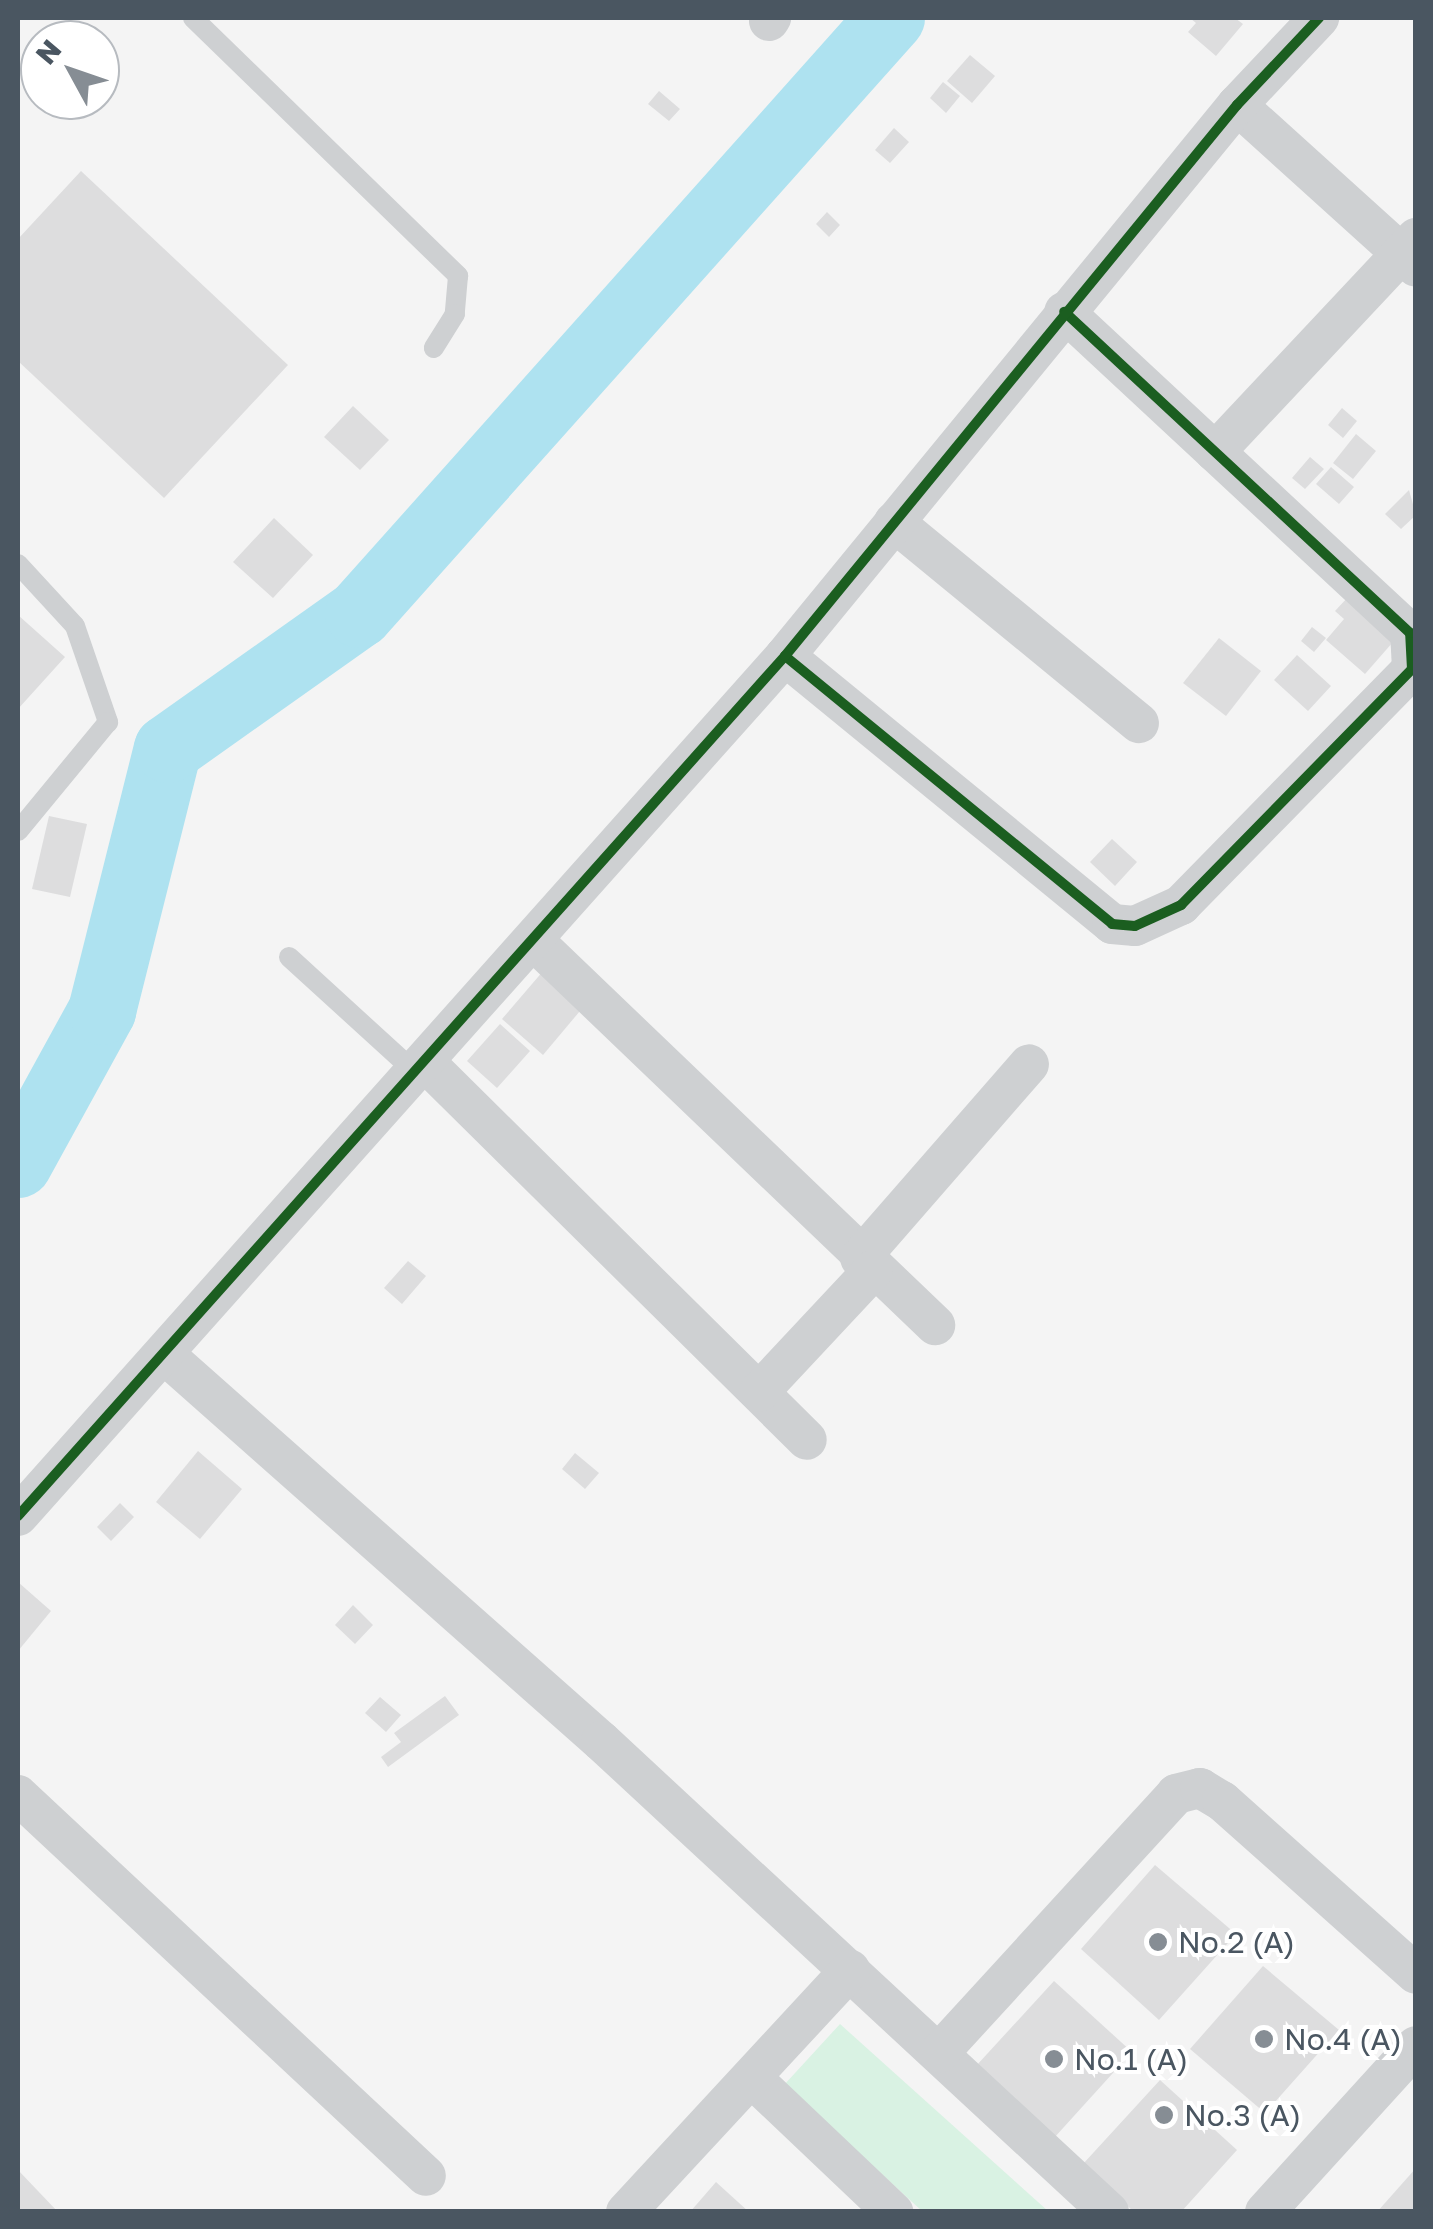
<!DOCTYPE html>
<html>
<head>
<meta charset="utf-8">
<style>
  body { margin:0 }
  #map { position:relative; width:1433px; height:2229px; overflow:hidden; background:#f4f4f4; font-family:"Golos Text",sans-serif }
  div>[style] { position:absolute }
  .green>* { inset:0; background:#d9f2e3 }
  .river>* { height:68px; margin:-34px; padding:0 34px; transform-origin:34px; border-radius:34px; background:#aee2f0 }
  .building>* { inset:0; background:#ddddde }
  .lane>* { height:20px; margin:-10px; padding:0 10px; transform-origin:10px; border-radius:10px; background:#ced0d2 }
  .street>* { height:40px; margin:-20px; padding:0 20px; transform-origin:20px; border-radius:20px; background:#ced0d2 }
  .cycleway>* { height:10px; margin:-5px; padding:0 5px; transform-origin:5px; border-radius:5px; background:#1b5e20 }
  .dots>* { width:28px; height:28px; translate:-50% -50%; box-sizing:border-box; border:5px solid #fff; border-radius:50% }
  span { translate:-50% -50%; white-space:nowrap; text-align:center; line-height:1.15; -webkit-text-stroke:8px #fff; paint-order:stroke }
  .poi-label { font-size:30px; color:#4a5661 }
  .left { translate:0 -50%; text-align:left }
  .frame { position:absolute; inset:0; border:20px solid #4a5661; pointer-events:none }
  .north { position:absolute; left:20px; top:20px; width:100px; height:100px; box-sizing:border-box; background:#fff; border:2px solid #b7bbc0; border-radius:50%; rotate:310deg; font-size:28px; font-weight:700; line-height:40px; text-align:center; color:#4a5661 }
  .north::after { content:''; display:block; margin:auto; width:35px; height:45px; background:#868d94; clip-path:polygon(50% 0,100% 100%,50% 72%,0 100%) }
</style>
</head>
<body>
<div id="map">
  <div class="green">
    <i style="clip-path:polygon(840px 2024px,1048px 2211px,922px 2211px,784px 2085px)"></i>
  </div>
  <div class="river">
    <i style="left:18px;top:1164px;width:175px;rotate:-61.2deg"></i>
    <i style="left:102px;top:1011px;width:270px;rotate:-75.9deg"></i>
    <i style="left:168px;top:749px;width:234px;rotate:-35.3deg"></i>
    <i style="left:359px;top:614px;width:799px;rotate:-48.25deg"></i>
  </div>
  <div class="building">
    <i style="clip-path:polygon(1190px 18px,1235px 18px,1243px 24px,1216px 56px,1188px 32px,1196px 23px)"></i>
    <i style="clip-path:polygon(970px 55px,995px 76px,972px 103px,947px 81px)"></i>
    <i style="clip-path:polygon(943px 82px,960px 96px,946px 113px,930px 98px)"></i>
    <i style="clip-path:polygon(659px 91px,680px 109px,669px 121px,648px 104px)"></i>
    <i style="clip-path:polygon(894px 128px,909px 142px,890px 163px,875px 150px)"></i>
    <i style="clip-path:polygon(81px 171px,288px 365px,164px 498px,18px 361px,18px 239px)"></i>
    <i style="clip-path:polygon(827px 212px,840px 225px,829px 237px,816px 224px)"></i>
    <i style="clip-path:polygon(353px 406px,389px 440px,360px 470px,324px 437px)"></i>
    <i style="clip-path:polygon(1342px 408px,1357px 421px,1343px 438px,1328px 425px)"></i>
    <i style="clip-path:polygon(1356px 434px,1376px 451px,1353px 479px,1333px 463px)"></i>
    <i style="clip-path:polygon(1310px 457px,1324px 469px,1305px 489px,1292px 478px)"></i>
    <i style="clip-path:polygon(1331px 467px,1354px 487px,1339px 504px,1316px 484px)"></i>
    <i style="clip-path:polygon(1409px 490px,1416px 515px,1401px 529px,1385px 514px)"></i>
    <i style="clip-path:polygon(274px 518px,313px 555px,273px 598px,233px 562px)"></i>
    <i style="clip-path:polygon(1348px 597px,1393px 642px,1365px 674px,1326px 640px,1344px 619px,1335px 611px)"></i>
    <i style="clip-path:polygon(18px 615px,65px 657px,18px 709px)"></i>
    <i style="clip-path:polygon(1312px 627px,1326px 638px,1314px 652px,1301px 641px)"></i>
    <i style="clip-path:polygon(1219px 638px,1261px 671px,1226px 716px,1183px 683px)"></i>
    <i style="clip-path:polygon(1297px 655px,1331px 686px,1308px 711px,1274px 680px)"></i>
    <i style="clip-path:polygon(49px 816px,87px 824px,70px 897px,32px 889px)"></i>
    <i style="clip-path:polygon(1112px 839px,1137px 862px,1115px 886px,1090px 862px)"></i>
    <i style="clip-path:polygon(544px 970px,585px 1005px,543px 1055px,502px 1019px)"></i>
    <i style="clip-path:polygon(500px 1024px,530px 1051px,497px 1088px,467px 1061px)"></i>
    <i style="clip-path:polygon(408px 1261px,426px 1276px,402px 1304px,384px 1288px)"></i>
    <i style="clip-path:polygon(198px 1451px,242px 1489px,200px 1539px,156px 1502px)"></i>
    <i style="clip-path:polygon(575px 1453px,599px 1473px,585px 1489px,562px 1469px)"></i>
    <i style="clip-path:polygon(120px 1503px,134px 1517px,111px 1541px,97px 1527px)"></i>
    <i style="clip-path:polygon(18px 1582px,51px 1611px,18px 1651px)"></i>
    <i style="clip-path:polygon(353px 1605px,373px 1625px,355px 1644px,335px 1625px)"></i>
    <i style="clip-path:polygon(445px 1696px,459px 1715px,388px 1767px,381px 1757px,401px 1742px,394px 1733px)"></i>
    <i style="clip-path:polygon(380px 1697px,401px 1715px,386px 1732px,365px 1713px)"></i>
    <i style="clip-path:polygon(1155px 1865px,1236px 1934px,1159px 2020px,1081px 1949px)"></i>
    <i style="clip-path:polygon(1263px 1966px,1339px 2030px,1265px 2113px,1190px 2049px)"></i>
    <i style="clip-path:polygon(1054px 1981px,1132px 2052px,1054px 2138px,976px 2066px)"></i>
    <i style="clip-path:polygon(1160px 2080px,1237px 2150px,1181px 2212px,1134px 2212px,1083px 2164px)"></i>
    <i style="clip-path:polygon(1416px 2168px,1416px 2212px,1377px 2212px)"></i>
    <i style="clip-path:polygon(18px 2170px,58px 2212px,18px 2212px)"></i>
    <i style="clip-path:polygon(716px 2182px,749px 2212px,690px 2212px)"></i>
  </div>
  <div class="lane">
    <i style="left:193px;top:18px;width:370px;rotate:44.2deg"></i>
    <i style="left:458px;top:276px;width:38px;rotate:95deg"></i>
    <i style="left:455px;top:314px;width:40px;rotate:122deg"></i>
    <i style="left:18px;top:564px;width:84px;rotate:47.4deg"></i>
    <i style="left:75px;top:626px;width:102px;rotate:71deg"></i>
    <i style="left:108px;top:722px;width:141px;rotate:129.5deg"></i>
    <i style="left:289px;top:957px;width:172px;rotate:42.4deg"></i>
  </div>
  <div class="street">
    <i style="left:769px;top:21px;width:4px;rotate:-56deg"></i>
    <i style="left:1237px;top:105px;width:241px;rotate:42.1deg"></i>
    <i style="left:1215px;top:452px;width:294px;rotate:-46.8deg"></i>
    <i style="left:894px;top:522px;width:317px;rotate:39.4deg"></i>
    <i style="left:785px;top:656px;width:423px;rotate:39.3deg"></i>
    <i style="left:1112px;top:924px;width:23px;rotate:5deg"></i>
    <i style="left:1135px;top:926px;width:51px;rotate:-24.5deg"></i>
    <i style="left:1181px;top:905px;width:330px;rotate:-45.6deg"></i>
    <i style="left:1412px;top:669px;width:36px;rotate:-93deg"></i>
    <i style="left:1410px;top:633px;width:472px;rotate:-137.1deg"></i>
    <i style="left:533px;top:940px;width:557px;rotate:43.76deg"></i>
    <i style="left:425px;top:1062px;width:537px;rotate:44.7deg"></i>
    <i style="left:860px;top:1258px;width:257px;rotate:-48.9deg"></i>
    <i style="left:164px;top:1354px;width:584px;rotate:41.53deg"></i>
    <i style="left:601px;top:1741px;width:693px;rotate:42.84deg"></i>
    <i style="left:759px;top:1392px;width:167px;rotate:-46.9deg"></i>
    <i style="left:18px;top:1516px;width:1152px;rotate:-48.27deg"></i>
    <i style="left:785px;top:656px;width:713px;rotate:-50.64deg"></i>
    <i style="left:1237px;top:105px;width:120px;rotate:-46.7deg"></i>
    <i style="left:18px;top:1795px;width:558px;rotate:43.04deg"></i>
    <i style="left:939px;top:2053px;width:351px;rotate:-47.5deg"></i>
    <i style="left:1176px;top:1794px;width:25px;rotate:-14deg"></i>
    <i style="left:1200px;top:1788px;width:26px;rotate:31deg"></i>
    <i style="left:1222px;top:1801px;width:260px;rotate:41.7deg"></i>
    <i style="left:752px;top:2078px;width:195px;rotate:43.5deg"></i>
    <i style="left:626px;top:2212px;width:330px;rotate:-47.2deg"></i>
    <i style="left:1265px;top:2212px;width:224px;rotate:-47.7deg"></i>
  </div>
  <div class="cycleway">
    <i style="left:785px;top:656px;width:423px;rotate:39.3deg"></i>
    <i style="left:1112px;top:924px;width:23px;rotate:5deg"></i>
    <i style="left:1135px;top:926px;width:51px;rotate:-24.5deg"></i>
    <i style="left:1181px;top:905px;width:330px;rotate:-45.6deg"></i>
    <i style="left:1412px;top:669px;width:36px;rotate:-93deg"></i>
    <i style="left:1410px;top:633px;width:472px;rotate:-137.1deg"></i>
    <i style="left:18px;top:1516px;width:1152px;rotate:-48.27deg"></i>
    <i style="left:785px;top:656px;width:713px;rotate:-50.64deg"></i>
    <i style="left:1237px;top:105px;width:120px;rotate:-46.7deg"></i>
  </div>
  <div class="dots">
    <i style="left:1158px;top:1942px;background:#868d94"></i>
    <i style="left:1264px;top:2039px;background:#868d94"></i>
    <i style="left:1054px;top:2059px;background:#868d94"></i>
    <i style="left:1164px;top:2115px;background:#868d94"></i>
  </div>
  <div class="poi-label">
    <span class="left" style="left:1178px;top:1942px">No.2 (A)</span>
    <span class="left" style="left:1284px;top:2039px">No.4 (A)</span>
    <span class="left" style="left:1074px;top:2059px">No.1 (A)</span>
    <span class="left" style="left:1184px;top:2115px">No.3 (A)</span>
  </div>
  <div class="frame"></div>
  <div class="north">N</div>
</div>
</body>
</html>
